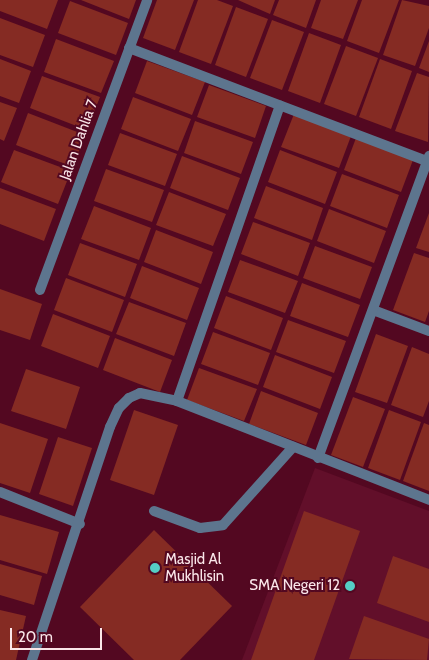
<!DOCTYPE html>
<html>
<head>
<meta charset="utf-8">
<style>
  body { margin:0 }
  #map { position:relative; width:429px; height:660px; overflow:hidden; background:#530821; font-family:Cabin,sans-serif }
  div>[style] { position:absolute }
  .built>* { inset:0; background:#620f2a }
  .building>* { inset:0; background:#852b23 }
  .service>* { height:10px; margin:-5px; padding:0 5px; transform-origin:5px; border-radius:5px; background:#5d758e }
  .minor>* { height:10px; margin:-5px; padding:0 5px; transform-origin:5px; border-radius:5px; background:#5d758e }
  .dots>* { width:14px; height:14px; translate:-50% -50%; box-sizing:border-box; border:2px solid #530821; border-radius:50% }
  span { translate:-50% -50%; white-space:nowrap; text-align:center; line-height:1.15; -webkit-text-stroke:4px #530821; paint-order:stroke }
  .street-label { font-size:15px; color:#fae6e9 }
  .poi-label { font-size:15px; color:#fae6e9 }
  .left { translate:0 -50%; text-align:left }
  .right { translate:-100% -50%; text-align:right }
  .scale { position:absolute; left:10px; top:628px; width:92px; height:22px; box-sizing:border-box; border:2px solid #fae6e9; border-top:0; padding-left:6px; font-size:15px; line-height:18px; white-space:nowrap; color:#fae6e9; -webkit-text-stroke:4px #530821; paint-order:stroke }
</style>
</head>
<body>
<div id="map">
  <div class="built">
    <i style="clip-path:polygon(315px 468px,429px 511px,429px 660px,242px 660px)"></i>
  </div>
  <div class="building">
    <i style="clip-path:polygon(0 0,58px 0,47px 29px,0 11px)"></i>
    <i style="clip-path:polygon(81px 0,136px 0,129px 19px)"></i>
    <i style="clip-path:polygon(157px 0,194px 0,175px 50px,143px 38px)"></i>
    <i style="clip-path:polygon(198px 0,217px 0,233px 6px,211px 64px,179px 52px)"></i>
    <i style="clip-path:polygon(238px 0,275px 0,270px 14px)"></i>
    <i style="clip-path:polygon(279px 0,316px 0,306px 28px,273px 15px)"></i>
    <i style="clip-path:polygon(321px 0,358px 0,343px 39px,311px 28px)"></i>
    <i style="clip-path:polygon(362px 0,399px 0,379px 53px,347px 41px)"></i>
    <i style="clip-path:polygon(402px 0,429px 6px,429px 28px,415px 66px,383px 55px)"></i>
    <i style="clip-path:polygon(70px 1px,128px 23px,116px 55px,58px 33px)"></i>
    <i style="clip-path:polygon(236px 7px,268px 19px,246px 77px,215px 65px)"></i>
    <i style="clip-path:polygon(0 18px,45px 35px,33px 67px,0 55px)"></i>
    <i style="clip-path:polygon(272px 20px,304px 32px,282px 90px,250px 78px)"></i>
    <i style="clip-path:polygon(309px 33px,341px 45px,320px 103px,288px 91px)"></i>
    <i style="clip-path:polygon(56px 39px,114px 61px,101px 93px,44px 72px)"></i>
    <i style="clip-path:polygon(429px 41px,429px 72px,419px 68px)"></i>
    <i style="clip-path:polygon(346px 46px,378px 58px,356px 116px,324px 104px)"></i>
    <i style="clip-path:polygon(0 59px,31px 71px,19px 103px,0 96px)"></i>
    <i style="clip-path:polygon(380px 59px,412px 71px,391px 129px,359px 117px)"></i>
    <i style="clip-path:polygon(147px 61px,205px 82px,192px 115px,135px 93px)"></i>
    <i style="clip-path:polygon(417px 73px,429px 77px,428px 142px,395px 131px)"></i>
    <i style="clip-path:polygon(42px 76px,100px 97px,87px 130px,30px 108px)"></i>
    <i style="clip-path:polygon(209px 85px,266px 106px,255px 138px,197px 117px)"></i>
    <i style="clip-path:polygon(133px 97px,191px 119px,178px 151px,121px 129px)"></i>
    <i style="clip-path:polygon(0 102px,17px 108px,4px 141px,0 139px)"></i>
    <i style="clip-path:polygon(28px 113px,85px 135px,73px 167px,16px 145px)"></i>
    <i style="clip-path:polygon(294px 114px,351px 136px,339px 168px,281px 147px)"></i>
    <i style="clip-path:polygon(195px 121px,253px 142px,241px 174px,184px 153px)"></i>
    <i style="clip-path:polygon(120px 133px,177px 154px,165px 186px,108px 165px)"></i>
    <i style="clip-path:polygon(356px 138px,413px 160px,401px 192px,344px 170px)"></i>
    <i style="clip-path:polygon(14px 150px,71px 171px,58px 204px,1px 182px)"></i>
    <i style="clip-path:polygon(280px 150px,337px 172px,325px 204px,268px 182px)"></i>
    <i style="clip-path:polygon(182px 156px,240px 178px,228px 210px,170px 188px)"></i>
    <i style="clip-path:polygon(106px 169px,164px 190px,152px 222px,94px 201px)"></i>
    <i style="clip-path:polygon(342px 174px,399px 195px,387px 228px,330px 206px)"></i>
    <i style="clip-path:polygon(266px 186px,323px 208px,312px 240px,254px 218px)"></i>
    <i style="clip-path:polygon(0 188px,56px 209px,44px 241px,0 224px)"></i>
    <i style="clip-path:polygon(169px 192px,226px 214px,213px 246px,156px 225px)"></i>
    <i style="clip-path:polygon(94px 206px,151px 228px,139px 260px,81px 239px)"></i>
    <i style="clip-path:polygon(329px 209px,386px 231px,374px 263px,317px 241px)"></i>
    <i style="clip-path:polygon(429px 213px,429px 252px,416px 248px)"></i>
    <i style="clip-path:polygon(253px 222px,310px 243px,298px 276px,241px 254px)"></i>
    <i style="clip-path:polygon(156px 230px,213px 252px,201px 284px,144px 262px)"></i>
    <i style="clip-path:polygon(80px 243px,137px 264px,125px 297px,68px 275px)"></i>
    <i style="clip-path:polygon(315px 246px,372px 267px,360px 299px,303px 278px)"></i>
    <i style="clip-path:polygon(414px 253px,429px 258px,429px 311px,425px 322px,393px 310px)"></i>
    <i style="clip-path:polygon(240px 260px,298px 281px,285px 313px,228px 292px)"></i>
    <i style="clip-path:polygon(142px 266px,199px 288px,187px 320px,130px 298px)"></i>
    <i style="clip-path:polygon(66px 278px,124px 300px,112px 332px,54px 310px)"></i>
    <i style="clip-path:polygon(302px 283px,360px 305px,348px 337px,290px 316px)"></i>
    <i style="clip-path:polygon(0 289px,42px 304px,30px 340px,0 330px)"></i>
    <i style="clip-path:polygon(226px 296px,283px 318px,271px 350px,214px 328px)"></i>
    <i style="clip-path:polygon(129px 302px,186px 323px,174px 356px,116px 334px)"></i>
    <i style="clip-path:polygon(53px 314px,110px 336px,98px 368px,41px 346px)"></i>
    <i style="clip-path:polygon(288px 320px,346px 341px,334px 373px,276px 352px)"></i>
    <i style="clip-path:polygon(213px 332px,270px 353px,258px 385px,201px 364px)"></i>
    <i style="clip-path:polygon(376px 334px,408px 346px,387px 403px,355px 392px)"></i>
    <i style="clip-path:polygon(115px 338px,172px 360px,160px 392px,103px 370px)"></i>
    <i style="clip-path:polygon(412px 347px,429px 354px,429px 401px,423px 417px,391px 405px)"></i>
    <i style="clip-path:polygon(275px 355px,332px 377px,320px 409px,263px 387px)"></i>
    <i style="clip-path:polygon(199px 368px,257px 389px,244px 421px,187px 400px)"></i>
    <i style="clip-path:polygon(26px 369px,80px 387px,66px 429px,11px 411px)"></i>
    <i style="clip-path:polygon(261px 391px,318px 413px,306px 445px,249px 424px)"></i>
    <i style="clip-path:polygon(353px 397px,385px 409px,363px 467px,331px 455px)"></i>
    <i style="clip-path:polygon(134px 410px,178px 425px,154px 495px,110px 480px)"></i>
    <i style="clip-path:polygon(389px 410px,421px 422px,400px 480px,368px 468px)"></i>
    <i style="clip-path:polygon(0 423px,48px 439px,30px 493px,0 483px)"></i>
    <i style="clip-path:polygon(424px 423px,429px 425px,429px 491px,403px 481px)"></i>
    <i style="clip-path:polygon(58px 437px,92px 448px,73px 506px,39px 494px)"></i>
    <i style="clip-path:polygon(304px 511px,360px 531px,314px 660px,251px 660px)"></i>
    <i style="clip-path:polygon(0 515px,59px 532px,47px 574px,0 560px)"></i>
    <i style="clip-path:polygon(154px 530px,232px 606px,180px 660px,134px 660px,80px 607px)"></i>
    <i style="clip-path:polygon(393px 556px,429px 569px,429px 622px,377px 603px)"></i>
    <i style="clip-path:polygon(0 564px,42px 576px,34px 605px,0 595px)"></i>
    <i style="clip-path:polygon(0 610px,26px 616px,16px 660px,0 660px)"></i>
    <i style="clip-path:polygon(364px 616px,429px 639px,427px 660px,349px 659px)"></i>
  </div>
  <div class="service">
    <i style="left:154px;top:511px;width:49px;rotate:20.3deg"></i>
    <i style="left:200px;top:528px;width:23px;rotate:-7deg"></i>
    <i style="left:223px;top:525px;width:105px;rotate:-48.1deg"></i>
  </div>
  <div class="minor">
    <i style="left:129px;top:48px;width:321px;rotate:20.8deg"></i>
    <i style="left:40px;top:290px;width:309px;rotate:-69.7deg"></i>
    <i style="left:373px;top:310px;width:60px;rotate:20.6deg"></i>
    <i style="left:177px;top:401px;width:313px;rotate:-70.8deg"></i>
    <i style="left:318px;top:458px;width:322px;rotate:-69.8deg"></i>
    <i style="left:0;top:492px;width:86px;rotate:21.8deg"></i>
    <i style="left:32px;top:660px;width:246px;rotate:-71.5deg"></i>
    <i style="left:110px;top:427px;width:21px;rotate:-65deg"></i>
    <i style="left:119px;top:408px;width:14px;rotate:-45deg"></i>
    <i style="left:129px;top:398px;width:12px;rotate:-24deg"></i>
    <i style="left:140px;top:393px;width:38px;rotate:12deg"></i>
    <i style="left:177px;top:401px;width:271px;rotate:21.4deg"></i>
  </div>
  <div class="dots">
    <i style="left:155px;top:568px;background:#55cec5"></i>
    <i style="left:350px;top:586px;background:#55cec5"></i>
  </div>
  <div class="street-label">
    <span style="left:79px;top:140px;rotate:-70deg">Jalan Dahlia 7</span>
  </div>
  <div class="poi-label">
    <span class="left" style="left:165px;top:568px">Masjid Al<br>Mukhlisin</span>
    <span class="right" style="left:340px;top:586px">SMA Negeri 12</span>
  </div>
  <div class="scale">20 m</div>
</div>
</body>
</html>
